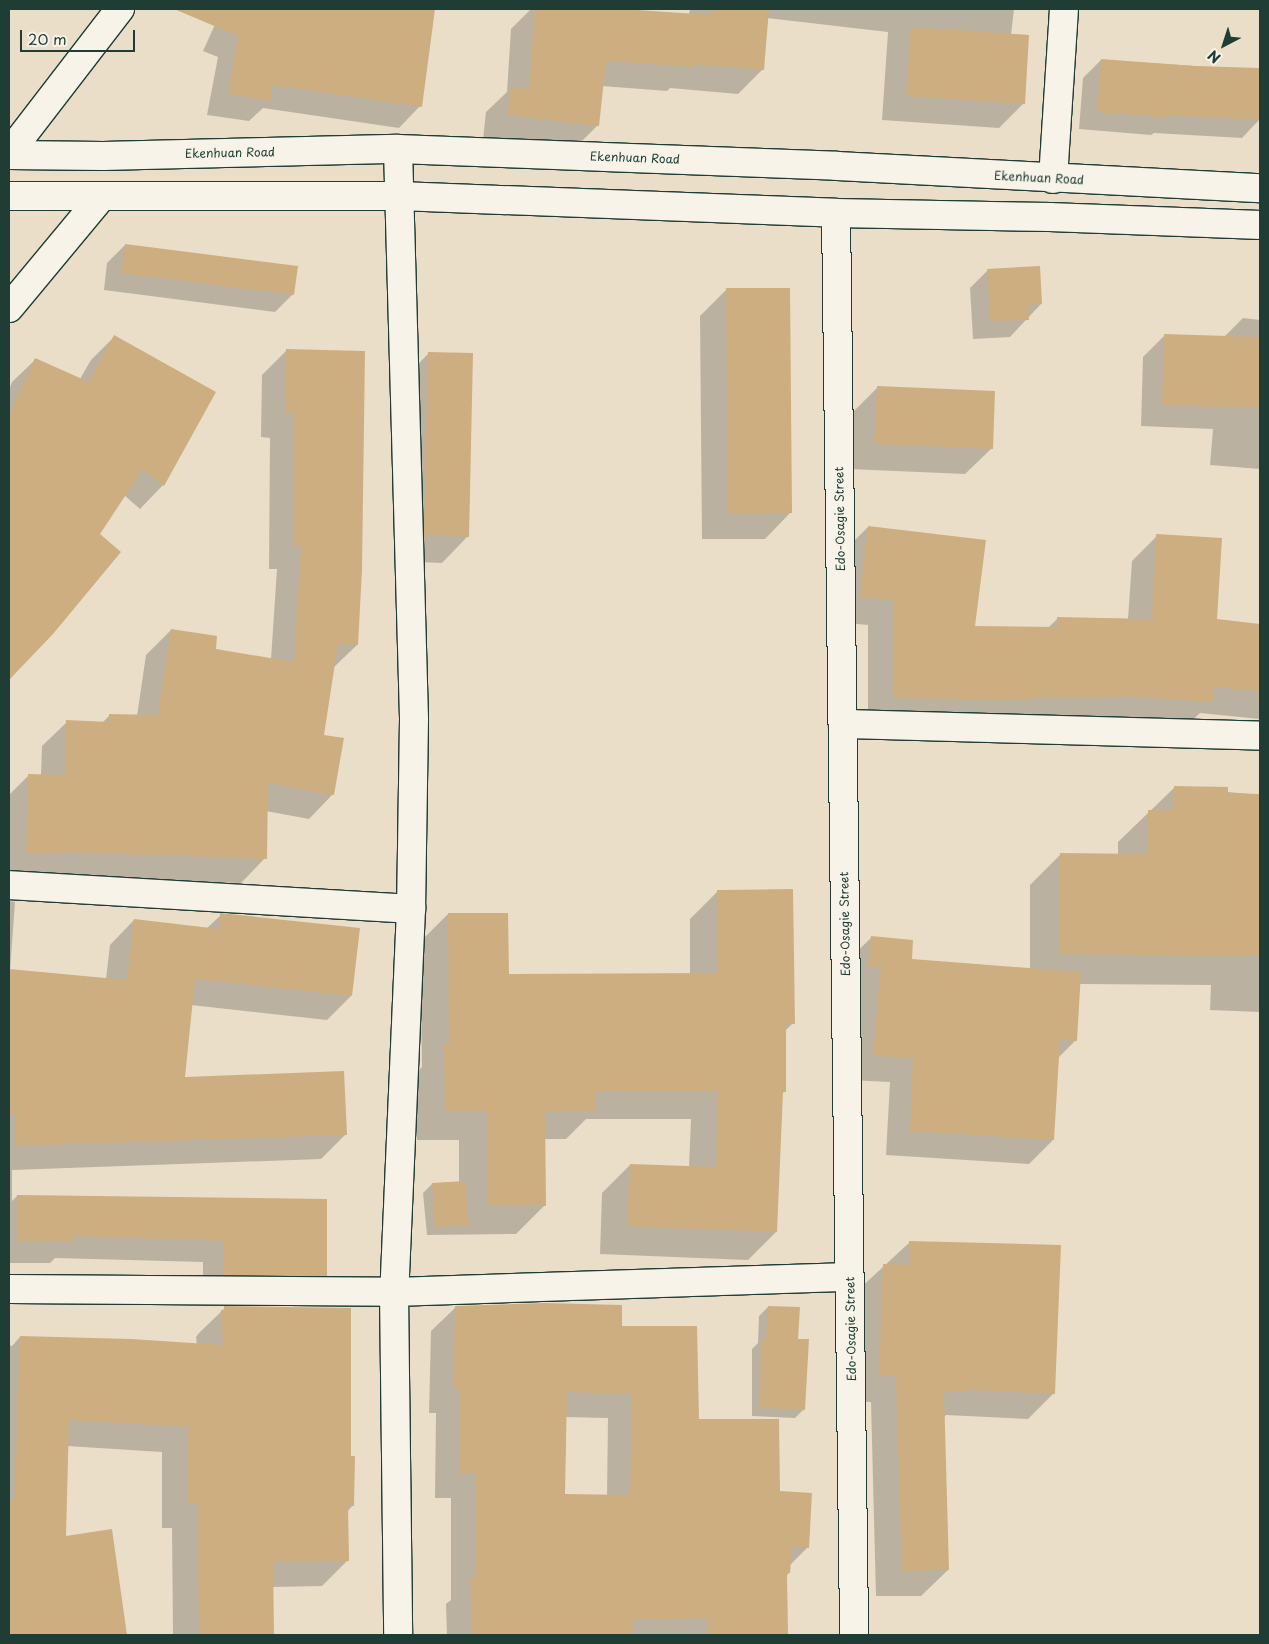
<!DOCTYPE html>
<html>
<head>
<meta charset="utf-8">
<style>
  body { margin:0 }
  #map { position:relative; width:1269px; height:1644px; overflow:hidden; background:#eadec9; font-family:"Playpen Sans",sans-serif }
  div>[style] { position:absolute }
  .shadow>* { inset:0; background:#0003 }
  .building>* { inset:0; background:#cdae81 }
  .roads { filter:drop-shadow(1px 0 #1f3d34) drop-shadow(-1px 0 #1f3d34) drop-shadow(0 1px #1f3d34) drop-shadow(0 -1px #1f3d34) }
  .street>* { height:28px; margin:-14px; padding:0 14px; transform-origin:14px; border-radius:14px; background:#f7f3e8 }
  .secondary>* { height:28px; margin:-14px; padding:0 14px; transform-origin:14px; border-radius:14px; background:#f7f3e8 }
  span { translate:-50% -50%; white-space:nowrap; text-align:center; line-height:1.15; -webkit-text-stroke:4px #f7f3e8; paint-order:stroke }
  .street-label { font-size:12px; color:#1f3d34 }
  .frame { position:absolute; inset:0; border:10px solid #1f3d34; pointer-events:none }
  .north { position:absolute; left:1199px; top:20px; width:50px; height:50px; -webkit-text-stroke:4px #f7f3e8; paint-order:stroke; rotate:220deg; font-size:14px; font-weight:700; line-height:20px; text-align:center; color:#1f3d34 }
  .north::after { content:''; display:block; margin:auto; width:18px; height:22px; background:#1f3d34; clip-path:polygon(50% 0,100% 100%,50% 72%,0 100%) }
  .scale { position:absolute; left:20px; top:30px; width:115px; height:22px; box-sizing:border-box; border:2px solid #1f3d34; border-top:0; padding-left:6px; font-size:15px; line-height:18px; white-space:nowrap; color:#1f3d34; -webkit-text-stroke:4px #f7f3e8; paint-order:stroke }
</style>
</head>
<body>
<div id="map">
  <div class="shadow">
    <i style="clip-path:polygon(222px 9px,434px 9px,420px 106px,399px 128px,263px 108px,249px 121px,207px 115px,218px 57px,203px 51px)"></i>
    <i style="clip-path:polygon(531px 9px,605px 9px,689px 14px,690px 9px,1014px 9px,1011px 35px,1024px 103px,999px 128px,882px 120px,888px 32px,767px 18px,763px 69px,738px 94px,670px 88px,667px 91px,602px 86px,598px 125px,573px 150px,483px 140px,486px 112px,507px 92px,511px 29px)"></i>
    <i style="clip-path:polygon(1101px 60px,1260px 70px,1259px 120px,1242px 138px,1154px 133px,1151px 135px,1079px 129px,1083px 78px)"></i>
    <i style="clip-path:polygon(125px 245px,293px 294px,275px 312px,104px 290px,107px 263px)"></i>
    <i style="clip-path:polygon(988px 270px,1041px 304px,1010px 337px,973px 339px,970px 288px)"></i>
    <i style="clip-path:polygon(727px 289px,791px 512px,765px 539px,702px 539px,700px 316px)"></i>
    <i style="clip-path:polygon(1243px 318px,1260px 320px,1260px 469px,1210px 465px,1213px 429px,1141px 426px,1143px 357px,1165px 335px,1224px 337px)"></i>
    <i style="clip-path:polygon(115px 336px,214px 392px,163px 485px,140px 509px,124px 495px,98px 534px,52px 633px,9px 678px,9px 390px,12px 382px,36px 359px,80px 379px,91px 360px)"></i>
    <i style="clip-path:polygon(287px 350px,357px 645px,333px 668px,323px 736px,333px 794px,309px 819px,266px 811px,265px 858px,241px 883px,39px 876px,9px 877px,9px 795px,29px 775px,41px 775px,42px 746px,67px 722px,102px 723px,110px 715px,137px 716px,146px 655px,171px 630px,214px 650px,271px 659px,277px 569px,269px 569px,270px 438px,261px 437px,262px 375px)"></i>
    <i style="clip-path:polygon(429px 353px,468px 536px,442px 563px,399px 561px,403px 379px)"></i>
    <i style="clip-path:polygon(877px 388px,992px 448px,965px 474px,849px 469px,851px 414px)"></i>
    <i style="clip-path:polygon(868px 527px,974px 627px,1048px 628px,1058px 618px,1128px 619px,1132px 561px,1157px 536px,1216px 620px,1260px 625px,1260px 719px,1200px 713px,1186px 726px,868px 723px,868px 625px,835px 622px,843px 552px)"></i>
    <i style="clip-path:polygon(1175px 787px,1260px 795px,1260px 1012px,1210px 1010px,1211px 985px,1079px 984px,1075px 1041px,1058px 1058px,1053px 1140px,1029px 1164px,886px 1155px,890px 1082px,849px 1080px,847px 961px,872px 937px,911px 960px,1030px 969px,1030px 885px,1060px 855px,1118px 855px,1118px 842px)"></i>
    <i style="clip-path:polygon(718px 891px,793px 1023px,784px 1032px,785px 1091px,781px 1095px,776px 1232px,748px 1260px,600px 1254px,602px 1193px,630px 1165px,689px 1167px,691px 1119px,586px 1119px,566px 1139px,544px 1139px,544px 1206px,516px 1234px,427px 1235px,423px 1193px,432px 1184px,459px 1182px,459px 1140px,417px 1140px,416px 1073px,422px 1067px,420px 942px,448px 914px,508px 975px,690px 974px,690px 919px)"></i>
    <i style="clip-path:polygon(9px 901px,15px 902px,10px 971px,106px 979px,110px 945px,134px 920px,206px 929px,221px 915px,351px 996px,327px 1020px,191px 1005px,183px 1079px,345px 1135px,321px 1159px,12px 1170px,12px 1201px,17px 1196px,326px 1200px,326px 1275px,304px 1297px,203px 1297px,203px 1262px,55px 1258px,50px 1263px,9px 1263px)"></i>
    <i style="clip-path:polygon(910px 1242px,1054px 1393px,1028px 1419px,946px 1415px,943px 1418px,948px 1570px,921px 1596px,876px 1596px,871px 1402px,854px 1401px,857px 1291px)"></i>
    <i style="clip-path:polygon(evenodd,456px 1307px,620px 1327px,697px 1421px,778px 1493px,808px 1547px,789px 1566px,789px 1573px,786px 1576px,786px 1635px,447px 1635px,446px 1604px,451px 1600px,451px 1498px,435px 1498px,436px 1413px,429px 1413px,431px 1331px,456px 1307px,565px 1417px,608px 1418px,607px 1496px,564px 1495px,565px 1417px)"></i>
    <i style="clip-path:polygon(768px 1307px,797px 1340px,804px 1409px,795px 1418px,752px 1416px,752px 1349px,758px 1343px,759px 1316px)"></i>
    <i style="clip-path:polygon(225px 1308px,350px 1458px,353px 1505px,347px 1512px,347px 1561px,322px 1586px,272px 1587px,273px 1635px,173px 1635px,172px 1528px,162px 1528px,162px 1452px,67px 1446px,64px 1538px,111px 1531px,126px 1635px,9px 1635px,9px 1345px,12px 1346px,20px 1337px,197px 1345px,196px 1337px,199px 1333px)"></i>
  </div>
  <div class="building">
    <i style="clip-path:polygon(174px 9px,435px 9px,422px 107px,272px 85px,272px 101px,228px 94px,238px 36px)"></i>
    <i style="clip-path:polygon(535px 9px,623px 9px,711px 15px,712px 9px,769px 9px,764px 70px,693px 64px,693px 67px,606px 61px,599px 126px,507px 115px,511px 87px,529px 89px)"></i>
    <i style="clip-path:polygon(911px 27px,1029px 35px,1025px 104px,906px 96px)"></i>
    <i style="clip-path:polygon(1101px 59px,1194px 66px,1260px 68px,1260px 120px,1170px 115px,1170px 118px,1097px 112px)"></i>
    <i style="clip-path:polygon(125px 244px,298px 266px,294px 295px,121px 273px)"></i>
    <i style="clip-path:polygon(1040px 266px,1042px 304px,1028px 305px,1029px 320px,990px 321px,987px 269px)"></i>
    <i style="clip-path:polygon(726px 288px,790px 288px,792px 513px,728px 513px)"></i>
    <i style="clip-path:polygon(1164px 334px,1260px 337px,1260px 408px,1162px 405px)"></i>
    <i style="clip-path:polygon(114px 335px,216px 392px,164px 486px,143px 469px,100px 534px,121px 552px,53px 634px,9px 680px,9px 416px,35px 358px,89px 382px)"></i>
    <i style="clip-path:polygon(286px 349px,365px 351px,362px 570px,358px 645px,338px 644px,324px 735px,344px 738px,334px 795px,268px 783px,267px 859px,62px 852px,62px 854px,26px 853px,28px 774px,65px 775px,66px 720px,109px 722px,109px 714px,158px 715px,171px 629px,217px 636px,216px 649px,294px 662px,301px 545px,293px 545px,294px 413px,286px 413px)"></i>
    <i style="clip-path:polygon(428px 352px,473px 353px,469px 537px,424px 535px)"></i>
    <i style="clip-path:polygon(877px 386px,995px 391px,993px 449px,874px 444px)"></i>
    <i style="clip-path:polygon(868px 526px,986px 540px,975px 626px,1057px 627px,1057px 617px,1152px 619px,1156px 534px,1222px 538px,1217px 619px,1260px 624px,1260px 691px,1214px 687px,1213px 702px,1126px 696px,1126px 698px,1033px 697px,1033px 700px,893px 698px,893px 600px,860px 597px)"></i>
    <i style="clip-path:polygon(1174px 786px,1228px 787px,1228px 793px,1260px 794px,1260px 956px,1060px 954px,1060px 853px,1147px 854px,1148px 810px,1174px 810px)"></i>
    <i style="clip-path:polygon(793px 889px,795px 1024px,786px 1024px,786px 1092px,783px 1092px,777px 1232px,627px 1226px,630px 1164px,716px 1167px,718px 1092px,595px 1091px,595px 1112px,545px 1112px,546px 1206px,487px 1206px,487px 1112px,445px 1112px,444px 1043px,449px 1043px,448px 913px,508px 913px,509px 974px,718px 973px,717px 890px)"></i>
    <i style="clip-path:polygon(220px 913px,360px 928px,352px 996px,195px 979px,185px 1077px,344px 1071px,347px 1135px,16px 1146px,15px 1113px,9px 1113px,9px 969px,127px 980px,134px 919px,219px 929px)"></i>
    <i style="clip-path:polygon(871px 936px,913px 940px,912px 959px,1081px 972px,1077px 1041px,1060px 1040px,1054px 1140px,910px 1131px,913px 1058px,873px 1056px,881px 967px,868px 966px)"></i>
    <i style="clip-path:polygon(465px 1181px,469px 1225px,435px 1227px,432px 1183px)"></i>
    <i style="clip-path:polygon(17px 1195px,327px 1199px,327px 1276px,224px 1275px,224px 1241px,73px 1236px,73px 1241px,18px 1242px)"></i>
    <i style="clip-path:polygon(909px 1241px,1061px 1245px,1055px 1394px,970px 1390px,970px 1392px,944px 1392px,949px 1570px,902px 1571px,896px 1376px,879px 1376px,883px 1264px,909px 1265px)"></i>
    <i style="clip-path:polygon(evenodd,544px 1303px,622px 1305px,622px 1326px,697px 1326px,699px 1419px,779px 1419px,780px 1491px,812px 1493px,809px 1548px,792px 1547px,790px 1573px,787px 1573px,788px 1635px,708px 1635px,708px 1618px,633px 1620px,634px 1635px,472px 1635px,470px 1578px,475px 1578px,475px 1474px,459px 1474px,460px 1389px,453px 1389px,455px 1306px,544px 1303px,567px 1392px,632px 1394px,630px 1495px,565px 1494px,567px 1392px)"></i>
    <i style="clip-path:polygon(224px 1306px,351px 1308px,351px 1456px,355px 1456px,354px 1506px,348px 1506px,349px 1561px,273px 1562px,274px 1635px,199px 1635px,197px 1503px,187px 1503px,187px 1427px,69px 1420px,66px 1536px,112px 1529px,127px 1635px,9px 1635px,9px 1500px,15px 1499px,20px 1336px,131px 1339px,223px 1345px,221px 1310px,224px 1310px)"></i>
    <i style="clip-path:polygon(768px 1306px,800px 1307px,798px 1339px,809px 1339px,805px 1410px,760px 1408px,761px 1339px,766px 1339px)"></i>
  </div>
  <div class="roads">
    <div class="street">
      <i style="left:398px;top:149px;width:571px;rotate:88.39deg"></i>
      <i style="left:414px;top:720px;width:189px;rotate:90.9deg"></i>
      <i style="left:411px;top:909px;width:383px;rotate:92.5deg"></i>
      <i style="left:394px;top:1292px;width:343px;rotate:89.3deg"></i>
      <i style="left:9px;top:153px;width:182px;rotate:-52.4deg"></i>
      <i style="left:1053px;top:179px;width:170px;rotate:-86.3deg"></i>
      <i style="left:836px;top:213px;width:1422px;rotate:89.27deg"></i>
      <i style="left:9px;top:308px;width:144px;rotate:-50.3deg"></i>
      <i style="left:843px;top:724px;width:417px;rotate:1.6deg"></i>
      <i style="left:9px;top:885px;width:403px;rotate:3.4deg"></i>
      <i style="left:9px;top:1289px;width:385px;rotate:0.4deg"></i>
      <i style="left:394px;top:1292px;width:456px;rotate:-1.9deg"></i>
    </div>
    <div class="secondary">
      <i style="left:9px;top:155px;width:94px;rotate:0.6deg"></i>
      <i style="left:103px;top:156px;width:295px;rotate:-1.4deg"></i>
      <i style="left:398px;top:149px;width:439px;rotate:2.2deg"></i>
      <i style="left:837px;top:166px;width:424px;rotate:3deg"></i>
      <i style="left:9px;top:196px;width:390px"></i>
      <i style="left:399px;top:196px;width:437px;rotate:2.2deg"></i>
      <i style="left:836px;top:213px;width:214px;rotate:1.1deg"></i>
      <i style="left:1050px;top:217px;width:210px;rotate:2.2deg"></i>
    </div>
  </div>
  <div class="street-label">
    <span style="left:230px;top:153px;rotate:-1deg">Ekenhuan Road</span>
    <span style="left:635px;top:158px;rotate:2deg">Ekenhuan Road</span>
    <span style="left:1039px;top:178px;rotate:3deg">Ekenhuan Road</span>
    <span style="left:840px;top:519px;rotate:-91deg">Edo-Osagie Street</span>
    <span style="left:845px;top:924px;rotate:-91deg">Edo-Osagie Street</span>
    <span style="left:851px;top:1329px;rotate:-91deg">Edo-Osagie Street</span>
  </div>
  <div class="frame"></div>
  <div class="north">N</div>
  <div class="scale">20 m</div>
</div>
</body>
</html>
